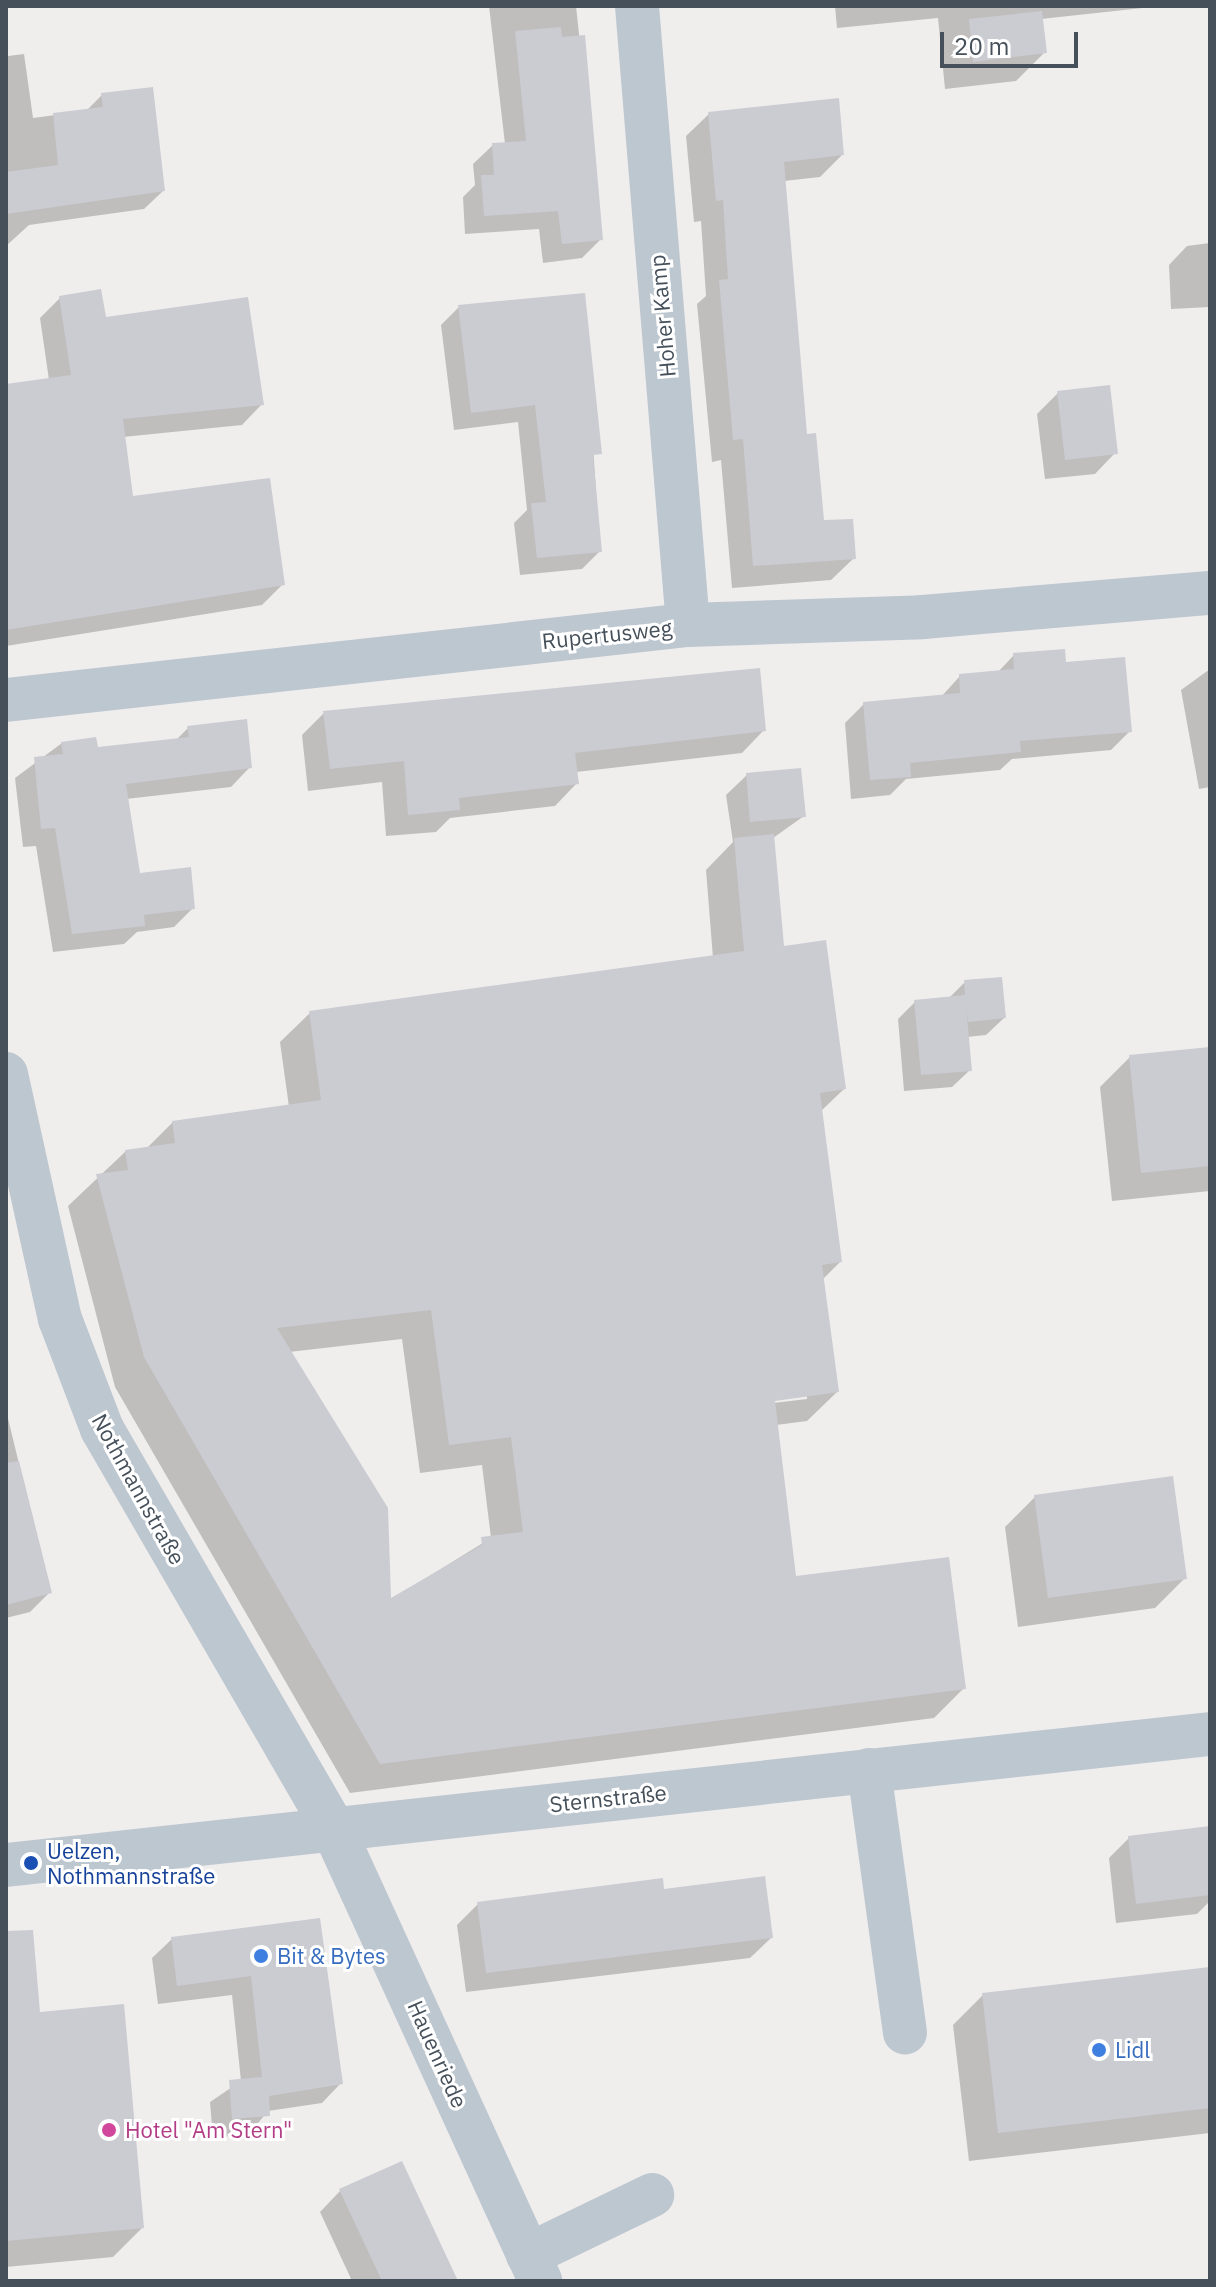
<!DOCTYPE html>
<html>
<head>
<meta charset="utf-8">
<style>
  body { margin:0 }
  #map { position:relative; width:1216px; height:2287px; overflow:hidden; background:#f0eded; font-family:"IBM Plex Sans",sans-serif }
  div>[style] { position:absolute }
  .shadow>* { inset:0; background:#0003 }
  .building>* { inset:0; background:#caccd2 }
  .minor>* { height:44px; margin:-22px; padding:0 22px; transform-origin:22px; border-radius:22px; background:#bdc7d0 }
  .dots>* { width:22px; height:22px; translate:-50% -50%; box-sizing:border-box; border:4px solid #fff; border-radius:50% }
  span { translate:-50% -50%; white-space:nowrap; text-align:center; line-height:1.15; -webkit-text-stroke:6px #fff; paint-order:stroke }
  .street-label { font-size:22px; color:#45505a }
  .transit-label { font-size:22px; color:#164399 }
  .left { translate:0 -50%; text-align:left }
  .shop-label { font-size:22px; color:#366cbe }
  .hotel-label { font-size:22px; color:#b23c85 }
  .frame { position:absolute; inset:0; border:8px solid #45505a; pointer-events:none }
  .scale { position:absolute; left:940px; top:32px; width:138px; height:36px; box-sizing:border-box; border:4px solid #45505a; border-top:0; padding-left:10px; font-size:24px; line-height:28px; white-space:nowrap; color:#45505a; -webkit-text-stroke:6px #fff; paint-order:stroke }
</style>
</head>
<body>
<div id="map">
  <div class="shadow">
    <i style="clip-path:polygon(489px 6px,576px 6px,601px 239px,582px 258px,543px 263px,539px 229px,465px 234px,463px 197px,475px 185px,473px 164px,493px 145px,505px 144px)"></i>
    <i style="clip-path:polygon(835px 6px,1161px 6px,1041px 19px,1045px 52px,1016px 81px,945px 89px,938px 18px,837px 28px)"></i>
    <i style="clip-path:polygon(6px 42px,8px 56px,24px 54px,33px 118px,86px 111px,102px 95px,163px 191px,144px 209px,29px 225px,6px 246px)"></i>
    <i style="clip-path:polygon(709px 114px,842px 155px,820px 177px,784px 181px,805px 436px,823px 522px,854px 558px,831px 580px,732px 588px,721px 460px,712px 462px,697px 304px,706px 296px,701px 221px,694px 222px,686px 136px)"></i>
    <i style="clip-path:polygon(1210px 243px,1210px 307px,1171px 309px,1169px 265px,1187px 246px)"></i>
    <i style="clip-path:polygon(583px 295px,600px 551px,582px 569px,520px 575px,514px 523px,527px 510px,518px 422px,454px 430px,441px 325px,459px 307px)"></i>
    <i style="clip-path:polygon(60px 298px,262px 404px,242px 425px,123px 437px,131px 498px,282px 585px,262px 605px,6px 646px,6px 386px,49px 380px,40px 318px)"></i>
    <i style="clip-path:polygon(1058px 393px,1115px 453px,1095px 474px,1045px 479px,1037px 414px)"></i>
    <i style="clip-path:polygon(1014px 655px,1130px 731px,1111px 750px,1012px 759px,1000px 770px,906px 779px,890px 795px,851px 799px,845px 723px,864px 704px,941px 697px,960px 676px,997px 673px)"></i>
    <i style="clip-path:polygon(1210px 669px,1210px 787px,1199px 789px,1181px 690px)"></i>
    <i style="clip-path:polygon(324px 713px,764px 730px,742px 753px,576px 772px,577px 783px,555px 806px,450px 818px,436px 832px,386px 836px,382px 782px,308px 791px,302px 735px)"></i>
    <i style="clip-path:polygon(188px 728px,250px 767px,231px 787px,126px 799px,138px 875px,193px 908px,174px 927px,137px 932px,124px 944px,53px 952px,36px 846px,23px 847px,15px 778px,62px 743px,96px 749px,175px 741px)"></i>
    <i style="clip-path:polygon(evenodd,747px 775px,804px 816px,773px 838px,782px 948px,844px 1089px,820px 1112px,840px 1262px,822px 1280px,837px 1392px,807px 1421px,776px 1425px,795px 1578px,964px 1688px,934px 1718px,350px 1793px,115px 1387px,68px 1206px,126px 1151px,146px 1149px,173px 1122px,289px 1107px,280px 1042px,310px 1013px,713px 958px,706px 870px,733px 842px,726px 795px,747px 775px,402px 1339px,420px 1473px,482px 1465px,491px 1538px,389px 1601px,289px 1352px,402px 1339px,747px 775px,807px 1395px,807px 1399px,765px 1404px,764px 1400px,807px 1395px)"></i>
    <i style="clip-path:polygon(965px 982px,1004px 1018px,986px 1035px,967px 1037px,970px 1070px,952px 1087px,904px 1091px,898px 1019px,915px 1002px,949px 998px)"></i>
    <i style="clip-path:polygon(1210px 1049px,1210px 1191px,1112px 1201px,1100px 1087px,1130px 1057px)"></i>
    <i style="clip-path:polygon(6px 1410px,50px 1592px,30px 1612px,6px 1618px)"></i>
    <i style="clip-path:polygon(1035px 1497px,1185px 1578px,1155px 1608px,1018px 1627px,1005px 1527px)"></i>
    <i style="clip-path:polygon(1210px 1828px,1210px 1901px,1197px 1914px,1116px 1923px,1109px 1858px,1129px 1838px)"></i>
    <i style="clip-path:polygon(662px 1892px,771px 1938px,750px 1958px,466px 1992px,457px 1925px,478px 1904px)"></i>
    <i style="clip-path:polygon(318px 1921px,341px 2083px,322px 2103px,268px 2111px,249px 2134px,213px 2138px,210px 2102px,241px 2081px,232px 1995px,158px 2004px,152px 1958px,172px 1939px)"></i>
    <i style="clip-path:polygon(6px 1945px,142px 2228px,113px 2257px,6px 2267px)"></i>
    <i style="clip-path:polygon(1210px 1969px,1210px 2133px,969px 2161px,953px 2025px,983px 1995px)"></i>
    <i style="clip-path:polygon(340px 2191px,449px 2281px,352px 2281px,320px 2212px)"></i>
  </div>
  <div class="building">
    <i style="clip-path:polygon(1042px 11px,1047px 53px,973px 62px,969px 19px)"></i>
    <i style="clip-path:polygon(561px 27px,562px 37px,585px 35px,603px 240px,562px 244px,558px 211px,484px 216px,481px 175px,494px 175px,492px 143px,526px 141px,515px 31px)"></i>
    <i style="clip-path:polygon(153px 87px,165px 191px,6px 214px,6px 172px,58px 165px,53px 113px,103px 107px,101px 93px)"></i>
    <i style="clip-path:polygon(839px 98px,844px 155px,784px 162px,807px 434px,816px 433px,824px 520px,853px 519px,856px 559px,753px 566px,743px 439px,733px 440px,719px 280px,728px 279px,723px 200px,716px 201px,708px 112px)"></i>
    <i style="clip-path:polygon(101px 289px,106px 317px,248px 297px,264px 405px,123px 419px,133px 496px,270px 478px,285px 585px,6px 630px,6px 384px,71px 375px,59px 296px)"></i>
    <i style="clip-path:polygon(585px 293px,602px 454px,593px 455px,602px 552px,537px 558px,531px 503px,546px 502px,535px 405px,471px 413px,458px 305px)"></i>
    <i style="clip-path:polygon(1110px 385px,1118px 454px,1065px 460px,1057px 391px)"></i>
    <i style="clip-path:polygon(1065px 649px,1066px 662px,1125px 657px,1132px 732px,1020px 741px,1021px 752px,910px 763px,911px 777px,870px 780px,863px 702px,960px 693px,959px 674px,1014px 669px,1013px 653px)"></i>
    <i style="clip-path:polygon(760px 668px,766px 731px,575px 753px,579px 784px,459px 798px,460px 810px,408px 815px,404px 761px,330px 769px,323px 711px)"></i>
    <i style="clip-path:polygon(247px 719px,252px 768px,126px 784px,140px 873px,191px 867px,195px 909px,144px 915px,145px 926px,72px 934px,55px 828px,41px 829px,34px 757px,63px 754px,61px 742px,96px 737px,98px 747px,189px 737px,187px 726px)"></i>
    <i style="clip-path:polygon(801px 768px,806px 817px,750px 822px,746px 773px)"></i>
    <i style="clip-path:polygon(evenodd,774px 834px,784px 946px,826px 940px,846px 1089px,820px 1093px,842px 1262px,822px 1265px,839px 1392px,775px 1401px,796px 1576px,949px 1557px,966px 1689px,380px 1764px,144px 1357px,96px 1174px,128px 1170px,125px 1150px,175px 1143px,172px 1121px,321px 1100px,309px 1011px,744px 951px,734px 838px,774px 834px,431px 1310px,449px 1445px,511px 1437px,523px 1532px,481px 1537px,482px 1545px,391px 1598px,388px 1508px,277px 1328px,431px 1310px)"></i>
    <i style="clip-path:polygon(1002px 977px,1006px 1018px,968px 1022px,966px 1006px,972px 1071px,921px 1075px,914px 1000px,965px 995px,964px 980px)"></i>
    <i style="clip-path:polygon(1210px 1047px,1210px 1166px,1141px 1173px,1129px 1055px)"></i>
    <i style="clip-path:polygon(19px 1461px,52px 1593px,6px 1605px,6px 1463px)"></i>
    <i style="clip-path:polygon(1173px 1476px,1187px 1579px,1048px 1598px,1034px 1495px)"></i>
    <i style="clip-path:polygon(1210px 1826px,1210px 1895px,1136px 1904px,1128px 1836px)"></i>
    <i style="clip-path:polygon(765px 1876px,773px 1938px,486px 1973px,477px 1902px,663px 1878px,664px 1889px)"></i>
    <i style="clip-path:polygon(320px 1918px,343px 2084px,269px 2096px,270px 2116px,232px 2119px,229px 2080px,262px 2077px,251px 1976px,177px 1986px,171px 1937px)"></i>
    <i style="clip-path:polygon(33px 1930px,40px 2012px,124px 2004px,144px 2228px,6px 2241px,6px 1931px)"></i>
    <i style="clip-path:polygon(1210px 1967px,1210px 2108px,998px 2133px,982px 1993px)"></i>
    <i style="clip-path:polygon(402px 2161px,458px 2281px,382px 2281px,339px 2189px)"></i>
  </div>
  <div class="minor">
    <i style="left:637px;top:6px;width:621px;rotate:85.29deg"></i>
    <i style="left:6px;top:700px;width:686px;rotate:-6.28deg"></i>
    <i style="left:688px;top:625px;width:235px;rotate:-1.9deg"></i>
    <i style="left:923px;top:617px;width:288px;rotate:-4.8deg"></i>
    <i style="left:6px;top:1074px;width:251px;rotate:77.6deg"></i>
    <i style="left:60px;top:1319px;width:118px;rotate:69.1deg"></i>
    <i style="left:102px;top:1429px;width:461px;rotate:59.9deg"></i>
    <i style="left:333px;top:1828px;width:498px;rotate:65.4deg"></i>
    <i style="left:869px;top:1770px;width:265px;rotate:82.2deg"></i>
    <i style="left:6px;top:1865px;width:1211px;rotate:-6.21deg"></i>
    <i style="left:528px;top:2255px;width:138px;rotate:-25.8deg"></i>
  </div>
  <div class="dots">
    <i style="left:31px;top:1863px;background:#1a4fb4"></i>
    <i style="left:261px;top:1956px;background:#3f7fe0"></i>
    <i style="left:1099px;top:2050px;background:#3f7fe0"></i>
    <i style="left:109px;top:2130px;background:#d1479c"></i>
  </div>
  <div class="street-label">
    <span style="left:662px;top:316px;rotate:-95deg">Hoher Kamp</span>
    <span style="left:607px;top:634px;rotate:-6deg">Rupertusweg</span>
    <span style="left:139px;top:1489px;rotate:61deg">Nothmannstraße</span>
    <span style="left:608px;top:1798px;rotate:-6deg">Sternstraße</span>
    <span style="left:438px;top:2054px;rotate:66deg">Hauenriede</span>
  </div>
  <div class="transit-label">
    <span class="left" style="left:47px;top:1863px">Uelzen,<br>Nothmannstraße</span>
  </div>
  <div class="shop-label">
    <span class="left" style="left:277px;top:1956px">Bit &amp; Bytes</span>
    <span class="left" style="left:1115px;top:2050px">Lidl</span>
  </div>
  <div class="hotel-label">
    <span class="left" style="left:125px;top:2130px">Hotel "Am Stern"</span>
  </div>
  <div class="frame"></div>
  <div class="scale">20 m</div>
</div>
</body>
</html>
